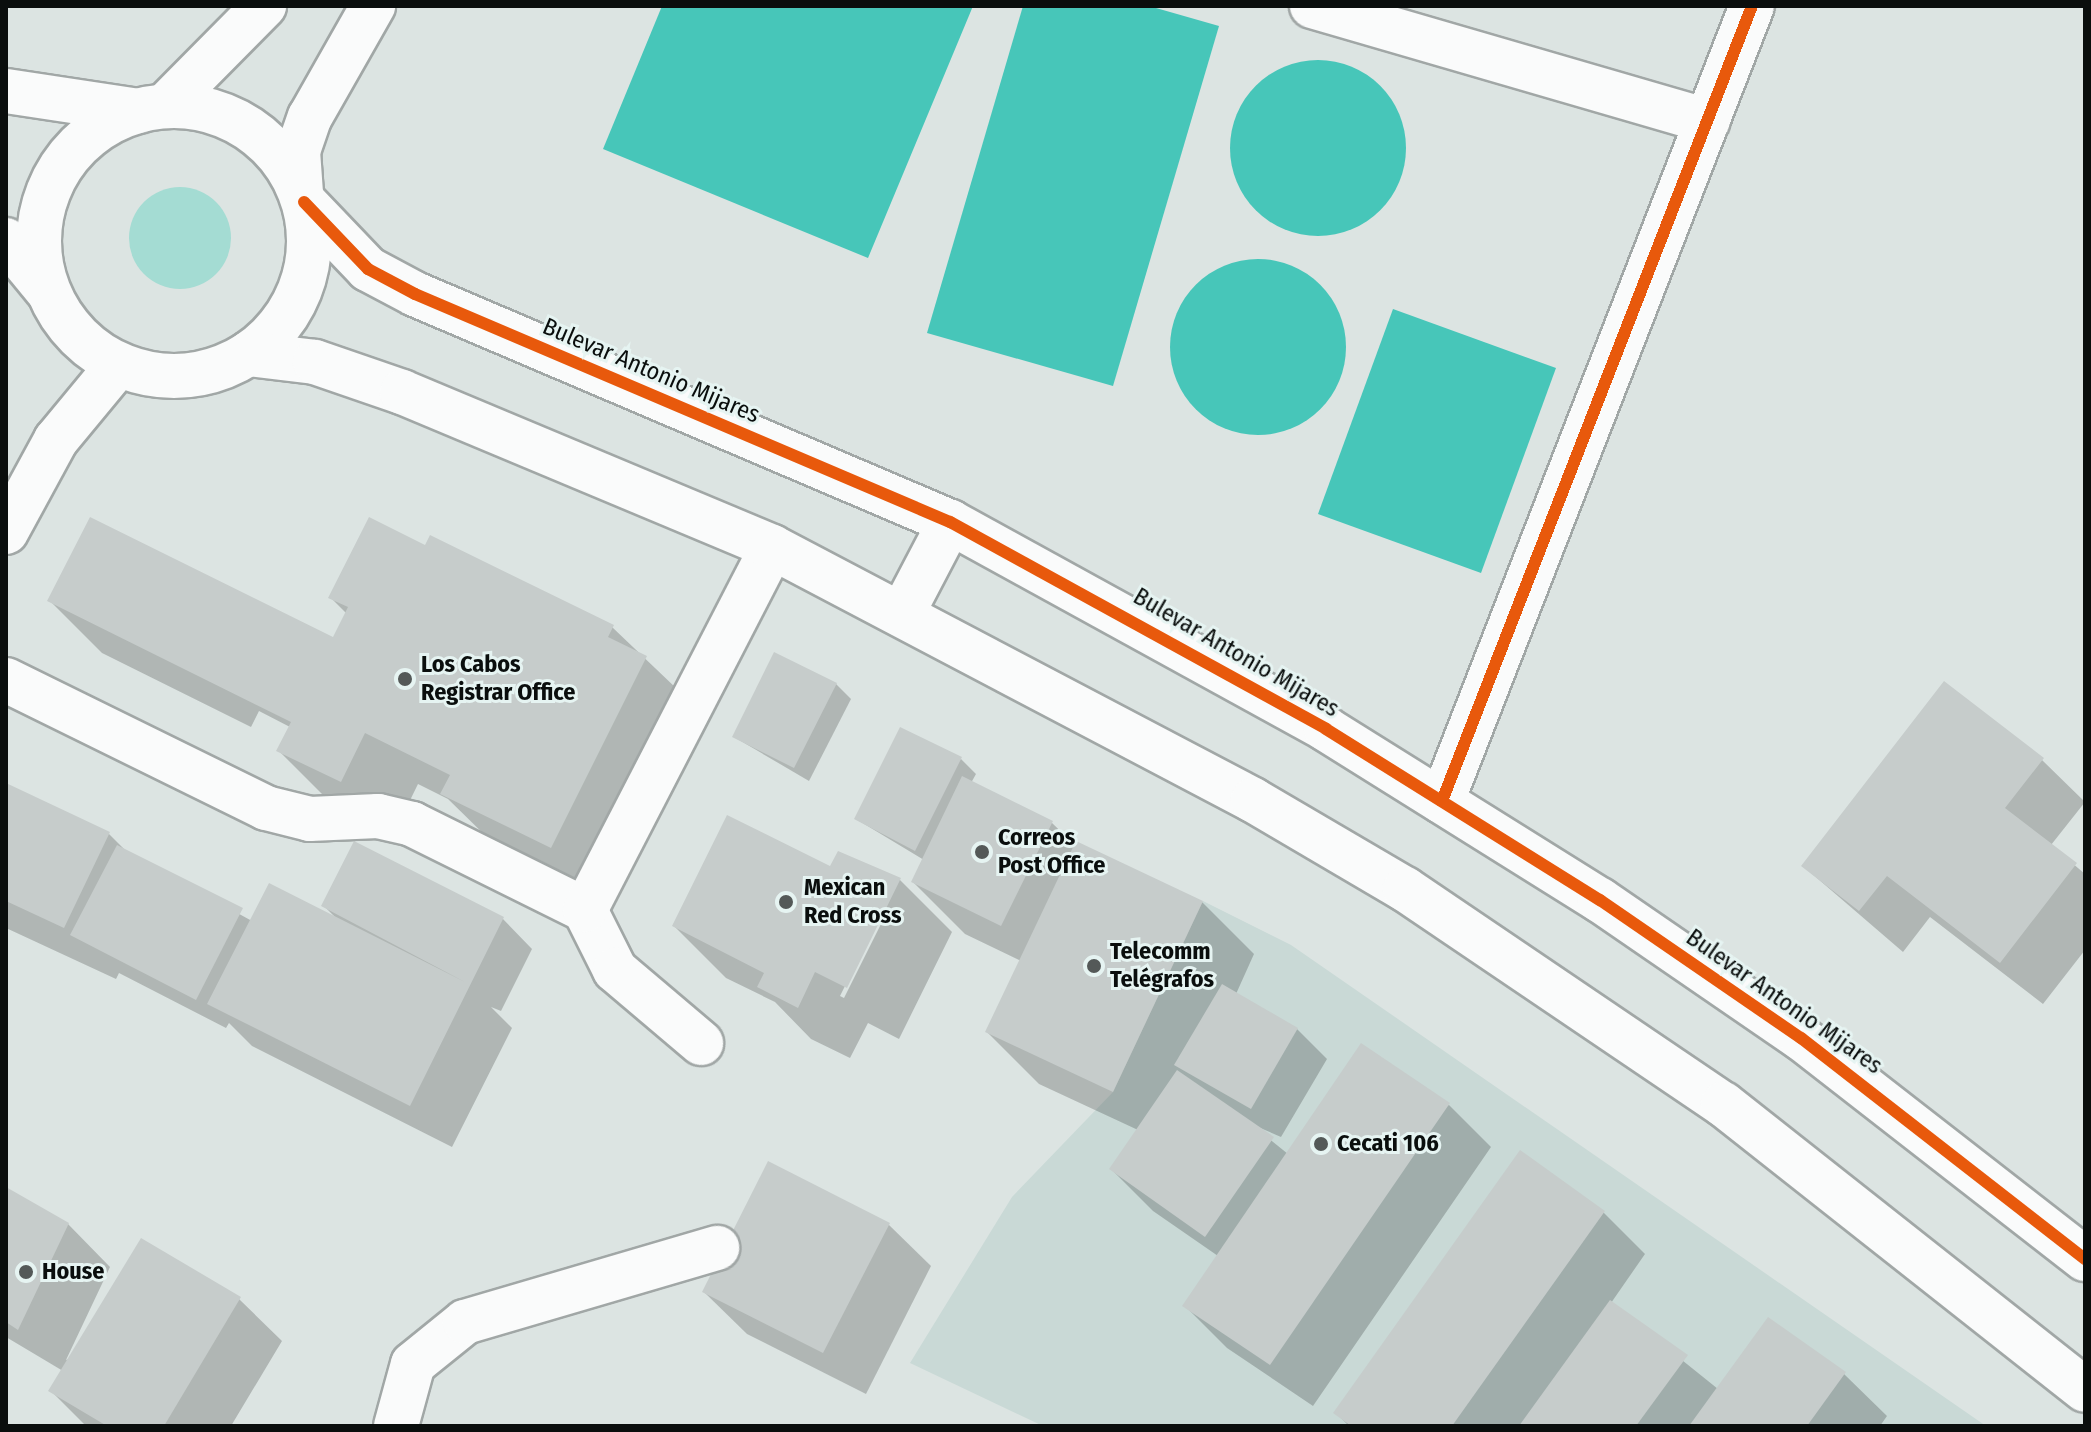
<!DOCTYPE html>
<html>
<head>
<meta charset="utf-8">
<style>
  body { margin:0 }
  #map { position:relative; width:2091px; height:1432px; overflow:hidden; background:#dce4e2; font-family:"Fira Sans Condensed",sans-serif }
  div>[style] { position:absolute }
  .built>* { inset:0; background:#c9d9d6 }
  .green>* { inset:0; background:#a4dcd3 }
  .round { border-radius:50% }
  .water>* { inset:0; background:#47c6b9 }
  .shadow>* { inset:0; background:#0003 }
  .building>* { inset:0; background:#c6cccb }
  .roads { filter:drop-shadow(2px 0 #a1a7a6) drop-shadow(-2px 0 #a1a7a6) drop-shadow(0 2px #a1a7a6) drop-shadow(0 -2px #a1a7a6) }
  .minor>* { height:44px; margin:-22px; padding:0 22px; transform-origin:22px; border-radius:22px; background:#fafbfb }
  .major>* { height:44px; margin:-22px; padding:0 22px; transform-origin:22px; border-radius:22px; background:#fafbfb }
  .major>.ring { margin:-22px; padding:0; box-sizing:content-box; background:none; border:44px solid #fafbfb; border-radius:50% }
  .cycleway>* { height:12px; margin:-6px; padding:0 6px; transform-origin:6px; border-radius:6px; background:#e8590c }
  .dots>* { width:22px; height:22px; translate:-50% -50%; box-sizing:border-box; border:4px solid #e6f4f2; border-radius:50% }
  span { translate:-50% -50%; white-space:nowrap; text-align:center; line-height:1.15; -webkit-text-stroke:6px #e6f4f2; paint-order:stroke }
  .street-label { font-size:24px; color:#0a0e0d }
  .poi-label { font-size:24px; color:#0a0e0d; font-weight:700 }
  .left { translate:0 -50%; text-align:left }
  .frame { position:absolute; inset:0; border:8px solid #0a0e0d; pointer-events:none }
</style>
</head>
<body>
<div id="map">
  <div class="built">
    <i style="clip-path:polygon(1203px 901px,1291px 945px,1986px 1426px,1043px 1426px,910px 1363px,1012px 1197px,1113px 1092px)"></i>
  </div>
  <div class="green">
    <i class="round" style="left:129px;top:187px;width:102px;height:102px"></i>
  </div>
  <div class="water">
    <i style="clip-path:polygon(662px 6px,973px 6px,868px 258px,603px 149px)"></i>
    <i style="clip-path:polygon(1023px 6px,1149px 6px,1219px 26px,1113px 386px,927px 333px)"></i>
    <i class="round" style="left:1230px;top:60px;width:176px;height:176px"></i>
    <i class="round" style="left:1170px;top:259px;width:176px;height:176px"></i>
    <i style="clip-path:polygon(1393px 309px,1556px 368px,1481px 573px,1318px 514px)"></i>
  </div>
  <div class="shadow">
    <i style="clip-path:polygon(426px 548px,612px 627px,698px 709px,604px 899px,495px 845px,448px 799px,418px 784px,394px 833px,331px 803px,278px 750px,290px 727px,259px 711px,251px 727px,102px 653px,50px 601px,334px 639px,347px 614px,331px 598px)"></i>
    <i style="clip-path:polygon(836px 684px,851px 699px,809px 781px,734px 737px)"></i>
    <i style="clip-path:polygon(961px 759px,976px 774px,971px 783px,1052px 823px,1076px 846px,1202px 902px,1254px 954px,1236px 994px,1297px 1029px,1327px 1059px,1281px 1137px,1251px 1124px,1288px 1154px,1449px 1105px,1491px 1147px,1313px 1406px,1227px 1348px,1185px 1306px,1218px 1256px,1153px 1211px,1111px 1169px,1138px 1130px,1039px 1084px,987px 1032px,1021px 961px,965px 934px,913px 882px,924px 860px,856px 819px)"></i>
    <i style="clip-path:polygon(2042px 760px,2085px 802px,2051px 845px,2085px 874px,2085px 950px,2043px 1004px,1930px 917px,1903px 952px,1803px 866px)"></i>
    <i style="clip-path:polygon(6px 785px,108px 833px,128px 853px,252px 921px,335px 917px,324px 906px,503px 919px,532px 949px,501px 1011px,491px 1007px,512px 1028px,452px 1147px,252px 1046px,229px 1023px,226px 1028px,119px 973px,116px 979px,6px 928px)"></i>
    <i style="clip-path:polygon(evenodd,831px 868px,900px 880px,952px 932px,899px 1039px,868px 1023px,850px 1058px,811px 1039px,775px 1002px,726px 978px,674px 926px,831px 868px,880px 916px,885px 916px,844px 998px,840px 996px,880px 916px)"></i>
    <i style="clip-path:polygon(6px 1189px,68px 1224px,110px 1267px,66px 1360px,239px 1299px,282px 1341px,231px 1426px,86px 1426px,51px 1391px,63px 1371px,6px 1337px)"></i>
    <i style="clip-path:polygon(1603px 1212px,1645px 1254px,1611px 1303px,1718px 1389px,1844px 1374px,1887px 1416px,1880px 1426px,1349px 1426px,1336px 1413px)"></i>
    <i style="clip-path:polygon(888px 1224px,931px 1266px,866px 1394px,747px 1334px,704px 1292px)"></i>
  </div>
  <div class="building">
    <i style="clip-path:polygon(90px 517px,333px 637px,348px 607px,328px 598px,369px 517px,425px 545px,430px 535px,614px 625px,608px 637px,647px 656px,551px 848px,440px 794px,450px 775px,365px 733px,341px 782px,276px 751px,291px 722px,47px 601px)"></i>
    <i style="clip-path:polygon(774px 652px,837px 683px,794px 768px,732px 737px)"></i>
    <i style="clip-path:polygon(1944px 681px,2044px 758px,2005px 808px,2077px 863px,2000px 963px,1887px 876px,1859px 911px,1801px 866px)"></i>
    <i style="clip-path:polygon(900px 727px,962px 757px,915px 851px,854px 819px)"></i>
    <i style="clip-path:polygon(962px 776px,1053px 821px,1001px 926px,911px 882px)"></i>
    <i style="clip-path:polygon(6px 783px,110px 832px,64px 928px,6px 901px)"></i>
    <i style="clip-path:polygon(727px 815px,830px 866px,838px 851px,901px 878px,847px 988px,815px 972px,798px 1008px,757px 987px,764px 973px,672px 926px)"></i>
    <i style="clip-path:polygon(354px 841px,504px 917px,410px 1106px,207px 1004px,269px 883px,465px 982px,321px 906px)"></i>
    <i style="clip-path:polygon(1076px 841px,1203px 901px,1113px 1092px,985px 1032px)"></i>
    <i style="clip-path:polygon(117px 845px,243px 908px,196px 1000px,70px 935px)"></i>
    <i style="clip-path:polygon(1222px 984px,1298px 1028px,1251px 1109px,1174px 1065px)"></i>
    <i style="clip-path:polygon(1361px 1043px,1450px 1103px,1270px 1365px,1182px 1306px)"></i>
    <i style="clip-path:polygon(1177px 1070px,1274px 1137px,1205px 1237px,1109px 1169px)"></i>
    <i style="clip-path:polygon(1520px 1150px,1605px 1211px,1452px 1426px,1351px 1426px,1333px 1413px)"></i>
    <i style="clip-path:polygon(768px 1161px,890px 1223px,823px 1353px,702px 1292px)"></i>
    <i style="clip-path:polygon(6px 1187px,69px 1223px,18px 1330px,6px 1322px)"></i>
    <i style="clip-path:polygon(141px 1238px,241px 1297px,164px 1426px,107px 1426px,48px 1391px)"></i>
    <i style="clip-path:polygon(1610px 1300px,1688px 1355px,1636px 1426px,1519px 1426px)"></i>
    <i style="clip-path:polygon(1768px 1317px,1846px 1372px,1807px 1426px,1689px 1426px)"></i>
  </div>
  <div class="roads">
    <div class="minor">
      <i style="left:1312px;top:6px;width:412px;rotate:16.2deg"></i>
      <i style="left:6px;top:91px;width:134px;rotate:8.6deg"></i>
      <i style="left:6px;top:240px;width:65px;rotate:50.6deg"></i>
      <i style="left:6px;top:532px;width:105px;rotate:-61.5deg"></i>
      <i style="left:56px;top:440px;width:97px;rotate:-50.4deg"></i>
      <i style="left:6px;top:680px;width:290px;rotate:26.2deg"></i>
      <i style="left:266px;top:808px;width:45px;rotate:14deg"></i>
      <i style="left:310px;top:819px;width:68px;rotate:-2.5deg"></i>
      <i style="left:378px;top:816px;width:35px;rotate:13deg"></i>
      <i style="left:412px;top:824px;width:193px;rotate:26.4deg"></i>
      <i style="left:585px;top:910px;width:67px;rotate:63.4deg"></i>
      <i style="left:615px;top:970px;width:113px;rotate:40.3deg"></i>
      <i style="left:1442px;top:801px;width:853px;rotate:-68.7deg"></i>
      <i style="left:585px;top:910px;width:408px;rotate:-62.7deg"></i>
      <i style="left:396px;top:1426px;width:64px;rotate:-74.7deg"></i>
      <i style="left:413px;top:1364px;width:67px;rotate:-38.9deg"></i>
      <i style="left:465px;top:1322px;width:263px;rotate:-16.4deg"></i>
    </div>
    <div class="major">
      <i style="left:165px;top:106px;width:141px;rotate:-45.3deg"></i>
      <i class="ring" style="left:39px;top:106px;width:226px;height:226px"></i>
      <i style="left:301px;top:193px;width:42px;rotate:-94.1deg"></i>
      <i style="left:298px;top:151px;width:36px;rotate:-71deg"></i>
      <i style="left:310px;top:117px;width:128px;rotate:-60.4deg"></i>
      <i style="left:304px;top:202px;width:93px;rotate:46.3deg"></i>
      <i style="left:368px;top:269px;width:53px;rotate:28deg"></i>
      <i style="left:415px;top:294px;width:582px;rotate:23.08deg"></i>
      <i style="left:950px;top:522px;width:429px;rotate:28.8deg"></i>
      <i style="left:1326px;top:729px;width:323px;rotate:32deg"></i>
      <i style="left:1600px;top:900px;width:244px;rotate:34.5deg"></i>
      <i style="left:1801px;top:1038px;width:360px;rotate:37.9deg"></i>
      <i style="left:248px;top:354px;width:67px;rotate:6.8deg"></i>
      <i style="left:315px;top:362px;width:92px;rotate:19deg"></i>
      <i style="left:402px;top:392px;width:401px;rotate:22.7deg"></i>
      <i style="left:772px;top:547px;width:543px;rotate:27.74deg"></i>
      <i style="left:1253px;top:800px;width:176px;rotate:30.4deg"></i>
      <i style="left:1405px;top:889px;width:384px;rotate:34.1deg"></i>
      <i style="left:1723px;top:1104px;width:461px;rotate:38.3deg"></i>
      <i style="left:902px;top:614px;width:104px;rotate:-62.4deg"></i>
    </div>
  </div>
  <div class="cycleway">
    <i style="left:304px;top:202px;width:93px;rotate:46.3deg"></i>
    <i style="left:368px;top:269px;width:53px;rotate:28deg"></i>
    <i style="left:415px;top:294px;width:582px;rotate:23.08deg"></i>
    <i style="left:950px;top:522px;width:429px;rotate:28.8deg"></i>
    <i style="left:1326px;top:729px;width:323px;rotate:32deg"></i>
    <i style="left:1600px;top:900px;width:244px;rotate:34.5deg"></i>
    <i style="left:1801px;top:1038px;width:360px;rotate:37.9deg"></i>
    <i style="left:1442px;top:801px;width:853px;rotate:-68.7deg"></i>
  </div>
  <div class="dots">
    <i style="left:405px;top:679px;background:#545958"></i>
    <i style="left:982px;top:852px;background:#545958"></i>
    <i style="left:786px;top:902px;background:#545958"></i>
    <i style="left:1094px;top:966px;background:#545958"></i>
    <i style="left:1321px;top:1144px;background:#545958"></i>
    <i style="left:26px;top:1272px;background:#545958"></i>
  </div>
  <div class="street-label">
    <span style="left:651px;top:371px;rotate:23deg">Bulevar Antonio Mijares</span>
    <span style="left:1236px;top:653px;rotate:30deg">Bulevar Antonio Mijares</span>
    <span style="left:1784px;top:1002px;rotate:35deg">Bulevar Antonio Mijares</span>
  </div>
  <div class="poi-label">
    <span class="left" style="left:421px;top:679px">Los Cabos<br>Registrar Office</span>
    <span class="left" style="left:998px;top:852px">Correos<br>Post Office</span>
    <span class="left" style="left:804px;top:902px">Mexican<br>Red Cross</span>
    <span class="left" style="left:1110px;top:966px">Telecomm<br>Telégrafos</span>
    <span class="left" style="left:1337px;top:1144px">Cecati 106</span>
    <span class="left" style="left:42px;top:1272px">House</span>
  </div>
  <div class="frame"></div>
</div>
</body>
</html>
